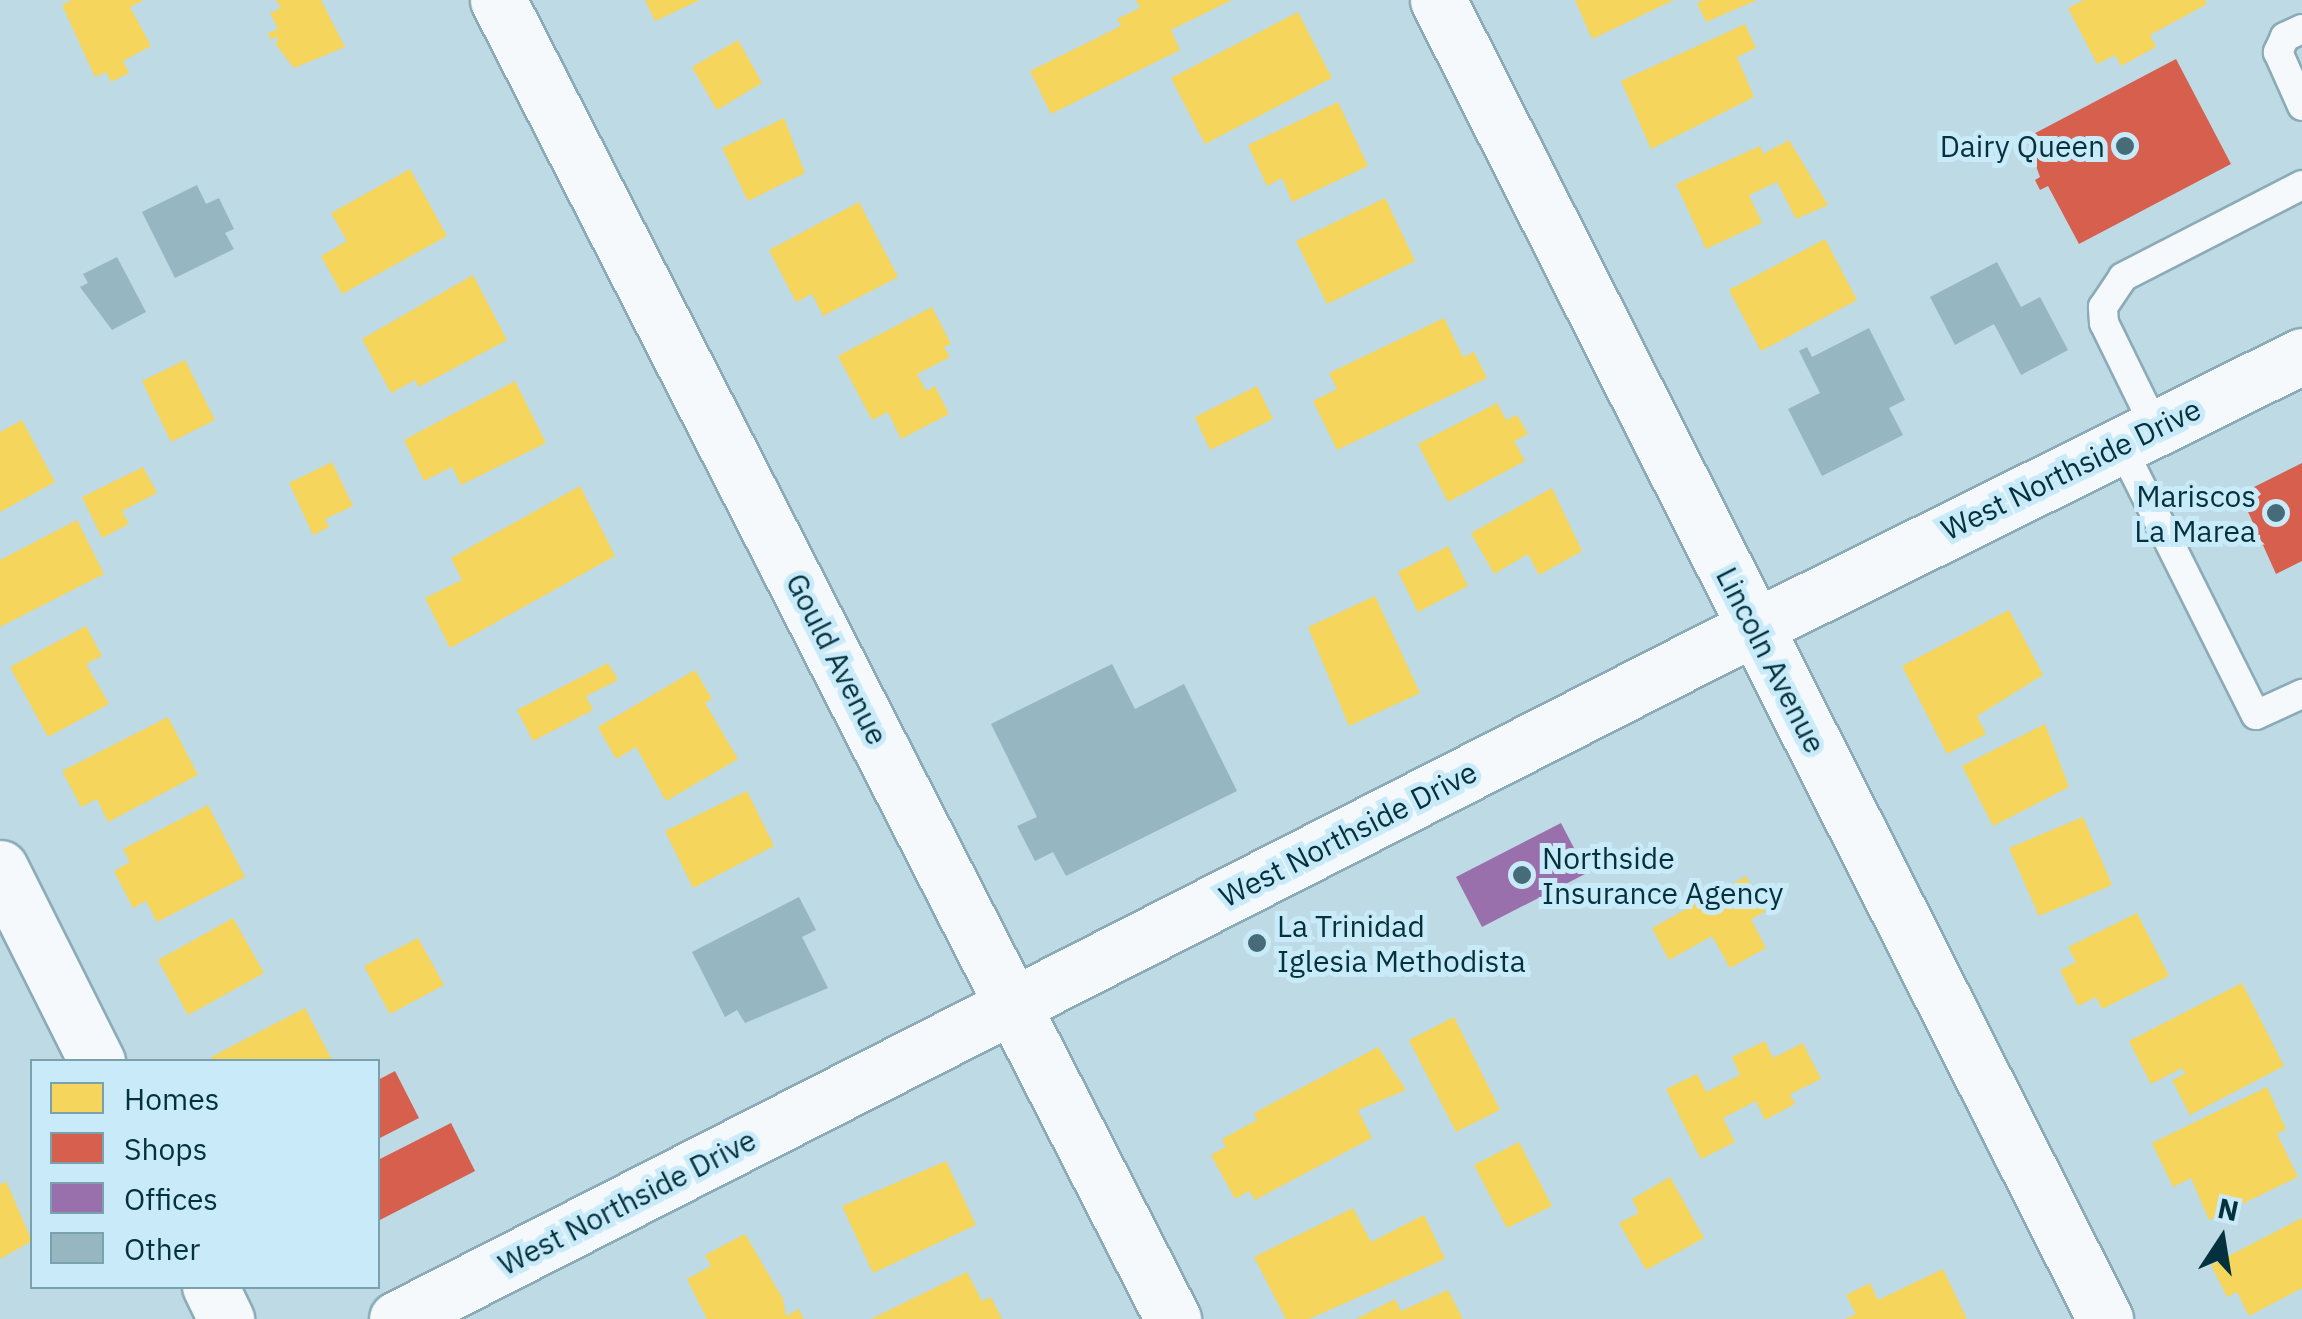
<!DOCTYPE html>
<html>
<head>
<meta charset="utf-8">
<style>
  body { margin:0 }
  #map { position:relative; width:2302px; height:1319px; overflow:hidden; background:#bddae5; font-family:"IBM Plex Sans",sans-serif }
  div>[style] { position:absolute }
  .homes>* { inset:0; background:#f6d55c }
  .shops>* { inset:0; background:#d6604d }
  .offices>* { inset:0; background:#9970ab }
  .building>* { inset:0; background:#96b6c2 }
  .roads { filter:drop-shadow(2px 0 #8babb7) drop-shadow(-2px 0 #8babb7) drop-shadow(0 2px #8babb7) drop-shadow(0 -2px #8babb7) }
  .lane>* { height:28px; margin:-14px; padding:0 14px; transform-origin:14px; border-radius:14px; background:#f5f9fb }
  .street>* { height:55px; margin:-27.5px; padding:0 27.5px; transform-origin:27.5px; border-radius:27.5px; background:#f5f9fb }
  .secondary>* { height:55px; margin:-27.5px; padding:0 27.5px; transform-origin:27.5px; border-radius:27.5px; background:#f5f9fb }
  .dots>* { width:28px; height:28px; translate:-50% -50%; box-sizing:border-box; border:5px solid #c9ebf9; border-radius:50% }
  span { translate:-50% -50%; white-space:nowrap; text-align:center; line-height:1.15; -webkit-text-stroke:10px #c9ebf9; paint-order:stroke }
  .poi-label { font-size:30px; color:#04313e }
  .right { translate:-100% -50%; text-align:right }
  .left { translate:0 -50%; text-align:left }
  .street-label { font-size:30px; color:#04313e }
  .legend { position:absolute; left:30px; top:1059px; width:350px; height:230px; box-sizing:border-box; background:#c9ebf9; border:2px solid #7aa1ae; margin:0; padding:12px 18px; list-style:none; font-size:30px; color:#04313e }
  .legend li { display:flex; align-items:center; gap:20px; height:50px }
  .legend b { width:50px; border:2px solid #7aa1ae }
  .north { position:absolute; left:2172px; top:1189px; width:100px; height:100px; -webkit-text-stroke:8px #c9ebf9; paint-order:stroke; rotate:12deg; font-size:28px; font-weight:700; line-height:40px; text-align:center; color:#04313e }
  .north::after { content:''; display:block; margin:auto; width:35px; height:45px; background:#04313e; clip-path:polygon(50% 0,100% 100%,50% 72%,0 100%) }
</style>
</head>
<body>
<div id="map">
  <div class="homes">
    <i style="clip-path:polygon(72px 0,144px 0,130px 7px,151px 46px,123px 61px,129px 73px,111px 82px,106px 72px,95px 77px,62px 5px)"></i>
    <i style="clip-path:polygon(276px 0,321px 0,345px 47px,294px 68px,276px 45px,278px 36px,271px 40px,268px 33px,278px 29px,270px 13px,281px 8px)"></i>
    <i style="clip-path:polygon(645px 0,700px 0,655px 21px)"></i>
    <i style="clip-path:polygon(1136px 0,1232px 0,1171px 30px,1180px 50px,1051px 114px,1030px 71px,1121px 26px,1117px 19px,1140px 8px)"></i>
    <i style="clip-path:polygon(1575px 0,1674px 0,1592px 39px)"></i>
    <i style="clip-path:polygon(1704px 0,1757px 0,1706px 22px,1697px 3px)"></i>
    <i style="clip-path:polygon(2084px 0,2205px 0,2207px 4px,2150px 35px,2156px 47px,2121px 66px,2115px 55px,2097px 64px,2068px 8px)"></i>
    <i style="clip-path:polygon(1298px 12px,1332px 78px,1205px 144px,1171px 78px)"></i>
    <i style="clip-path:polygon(1745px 24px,1756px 48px,1737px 57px,1754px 97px,1651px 149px,1621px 81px)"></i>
    <i style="clip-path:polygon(738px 40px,762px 83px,717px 110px,692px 67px)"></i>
    <i style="clip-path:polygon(1338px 102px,1368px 166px,1292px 202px,1282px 178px,1267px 186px,1248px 145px)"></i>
    <i style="clip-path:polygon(784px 118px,805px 173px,748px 201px,722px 148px)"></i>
    <i style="clip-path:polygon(1789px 140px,1828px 205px,1796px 219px,1777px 182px,1749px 195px,1762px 223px,1706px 249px,1676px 184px,1760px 146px,1763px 154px)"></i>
    <i style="clip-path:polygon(410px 169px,447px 236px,342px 294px,321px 256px,347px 241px,331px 213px)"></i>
    <i style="clip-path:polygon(1385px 198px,1415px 261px,1327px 304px,1296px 241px)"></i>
    <i style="clip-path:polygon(859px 202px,898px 277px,823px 316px,812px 294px,796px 302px,769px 250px)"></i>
    <i style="clip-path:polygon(1825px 239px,1857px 300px,1761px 351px,1729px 290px)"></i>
    <i style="clip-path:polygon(473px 275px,507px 340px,419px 387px,415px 380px,391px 393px,362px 339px)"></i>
    <i style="clip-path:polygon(932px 307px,951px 344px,944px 347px,950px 357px,917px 374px,926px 391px,935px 386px,949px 414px,901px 439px,888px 412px,872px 420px,838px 356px)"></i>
    <i style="clip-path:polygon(1444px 318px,1463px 357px,1474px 352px,1487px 378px,1337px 450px,1313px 401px,1337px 389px,1329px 373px)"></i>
    <i style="clip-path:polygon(185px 360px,215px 420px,171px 442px,142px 381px)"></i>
    <i style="clip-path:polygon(515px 381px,546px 443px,461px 485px,452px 467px,424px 481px,404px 440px)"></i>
    <i style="clip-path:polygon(1257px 386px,1273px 419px,1210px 450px,1195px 417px)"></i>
    <i style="clip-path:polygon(1497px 403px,1506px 420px,1517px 415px,1528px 434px,1514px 441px,1525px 461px,1448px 502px,1418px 444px)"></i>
    <i style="clip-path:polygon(22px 420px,55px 482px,0 512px,0 432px)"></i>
    <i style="clip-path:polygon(332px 462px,353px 506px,325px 519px,329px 527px,313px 535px,289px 483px)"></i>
    <i style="clip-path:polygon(143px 467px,157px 493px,122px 511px,129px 524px,102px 538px,82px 497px)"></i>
    <i style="clip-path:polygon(580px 486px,615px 556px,450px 648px,425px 598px,462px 580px,451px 558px)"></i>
    <i style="clip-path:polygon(1552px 488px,1582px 551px,1539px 575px,1528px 554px,1494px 574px,1471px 533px)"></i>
    <i style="clip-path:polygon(77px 520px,104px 574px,0 627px,0 560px)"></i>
    <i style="clip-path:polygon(1448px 546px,1468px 586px,1418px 612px,1398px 572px)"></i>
    <i style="clip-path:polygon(1375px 596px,1420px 693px,1349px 726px,1308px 627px)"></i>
    <i style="clip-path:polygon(2009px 610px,2043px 675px,1977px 716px,1986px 734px,1947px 754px,1902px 666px)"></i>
    <i style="clip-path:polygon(86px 626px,102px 656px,86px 664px,109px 704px,48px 737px,10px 667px)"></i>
    <i style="clip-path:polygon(608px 663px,618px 680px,586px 696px,593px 710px,533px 741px,517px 710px)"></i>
    <i style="clip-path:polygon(695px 670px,712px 699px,705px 703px,738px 759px,666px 801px,636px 747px,616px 759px,598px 727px)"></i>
    <i style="clip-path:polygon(168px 717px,198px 775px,108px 822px,97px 799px,81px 807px,62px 771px)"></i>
    <i style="clip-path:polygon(2045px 724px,2069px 787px,1993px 826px,1962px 766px)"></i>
    <i style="clip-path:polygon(747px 791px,774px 846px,693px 888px,665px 831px)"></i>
    <i style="clip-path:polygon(208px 805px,245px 877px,157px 922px,146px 901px,133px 908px,114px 871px,130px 862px,123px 849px)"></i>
    <i style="clip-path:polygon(2083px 817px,2112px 885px,2039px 916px,2009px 848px)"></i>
    <i style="clip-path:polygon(1746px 876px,1765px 912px,1751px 919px,1766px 948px,1730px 968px,1712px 936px,1669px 960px,1652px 928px)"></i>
    <i style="clip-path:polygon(2137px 913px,2169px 976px,2102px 1009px,2096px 997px,2078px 1006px,2060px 970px,2076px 962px,2068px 947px)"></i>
    <i style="clip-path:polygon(233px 918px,264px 973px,188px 1015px,158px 960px)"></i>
    <i style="clip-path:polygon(418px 938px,444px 985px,390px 1014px,364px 966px)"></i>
    <i style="clip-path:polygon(2242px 983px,2284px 1066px,2190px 1115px,2172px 1080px,2185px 1074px,2182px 1068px,2151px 1084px,2129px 1041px)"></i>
    <i style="clip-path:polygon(305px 1008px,333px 1062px,214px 1062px,211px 1057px)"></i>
    <i style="clip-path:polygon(1454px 1017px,1500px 1110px,1456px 1132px,1409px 1040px)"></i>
    <i style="clip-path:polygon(1765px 1041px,1773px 1058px,1803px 1043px,1821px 1079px,1790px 1094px,1795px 1104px,1765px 1120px,1756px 1101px,1723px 1118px,1735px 1142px,1701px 1159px,1666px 1089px,1697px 1074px,1706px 1092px,1740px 1075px,1732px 1057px)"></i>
    <i style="clip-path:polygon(1378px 1047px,1406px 1090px,1358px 1110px,1372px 1138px,1255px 1200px,1249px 1191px,1235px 1199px,1211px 1155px,1226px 1147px,1222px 1139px,1257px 1120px,1254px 1113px)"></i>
    <i style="clip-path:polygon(2267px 1087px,2286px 1129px,2277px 1134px,2298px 1177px,2209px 1220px,2191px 1178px,2173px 1187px,2152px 1143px)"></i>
    <i style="clip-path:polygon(1519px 1142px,1552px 1206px,1507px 1228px,1474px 1165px)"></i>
    <i style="clip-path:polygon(946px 1161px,976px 1225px,873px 1273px,842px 1206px)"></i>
    <i style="clip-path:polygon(1670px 1177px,1704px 1238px,1646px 1270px,1619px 1223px,1639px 1213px,1632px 1199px)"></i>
    <i style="clip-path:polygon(6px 1181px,32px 1241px,0 1259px,0 1185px)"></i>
    <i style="clip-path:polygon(1353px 1208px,1371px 1242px,1424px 1215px,1445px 1259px,1309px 1319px,1286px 1319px,1254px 1257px)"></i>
    <i style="clip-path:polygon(2302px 1218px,2302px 1288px,2249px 1316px,2237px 1292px,2227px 1297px,2211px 1265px)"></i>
    <i style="clip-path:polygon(745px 1234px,783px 1299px,786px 1316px,799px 1309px,804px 1319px,707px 1319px,687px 1279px,711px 1266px,705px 1255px)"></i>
    <i style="clip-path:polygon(1943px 1269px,1967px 1319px,1845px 1319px,1856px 1314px,1846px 1295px,1870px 1283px,1878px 1300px)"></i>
    <i style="clip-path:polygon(967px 1272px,982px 1301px,991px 1297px,1002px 1319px,871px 1319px)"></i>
    <i style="clip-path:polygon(1448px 1290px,1463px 1319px,1356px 1319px,1395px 1299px,1401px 1311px)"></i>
  </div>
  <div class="shops">
    <i style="clip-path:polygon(2176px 59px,2231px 164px,2079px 244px,2048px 186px,2040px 190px,2035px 180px,2040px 177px,2026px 138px)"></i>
    <i style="clip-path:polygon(2302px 463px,2302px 561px,2276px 574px,2240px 494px)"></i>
    <i style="clip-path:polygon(395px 1071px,419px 1118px,378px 1139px,378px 1080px)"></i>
    <i style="clip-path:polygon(451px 1123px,475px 1171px,378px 1221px,378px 1160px)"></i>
  </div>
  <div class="offices">
    <i style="clip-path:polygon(1561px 823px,1587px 873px,1482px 927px,1456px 877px)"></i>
  </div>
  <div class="building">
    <i style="clip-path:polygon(197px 185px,206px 204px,219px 198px,234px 229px,225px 233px,234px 249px,175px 278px,142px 212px)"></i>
    <i style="clip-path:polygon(117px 257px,146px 312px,112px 330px,80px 287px,88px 283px,83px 274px)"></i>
    <i style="clip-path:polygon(1997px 262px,2021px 307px,2040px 297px,2068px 350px,2021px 375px,1994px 324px,1955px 345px,1930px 297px)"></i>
    <i style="clip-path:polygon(1869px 328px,1905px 400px,1889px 408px,1903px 435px,1822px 476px,1788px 409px,1820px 393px,1799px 351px,1807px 347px,1812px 357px)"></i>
    <i style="clip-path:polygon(1112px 664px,1135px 709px,1184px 684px,1237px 791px,1066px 876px,1053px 852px,1035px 861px,1017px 826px,1037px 817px,991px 724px)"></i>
    <i style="clip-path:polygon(799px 897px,816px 930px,802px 937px,828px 988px,745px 1023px,737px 1010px,725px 1017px,692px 952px)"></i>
  </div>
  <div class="roads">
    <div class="lane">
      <i style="left:2302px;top:29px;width:19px;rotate:155deg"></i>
      <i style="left:2285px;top:37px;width:17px;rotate:115deg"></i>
      <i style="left:2278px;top:52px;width:59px;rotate:66deg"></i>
      <i style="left:2155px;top:427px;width:116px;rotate:-116.1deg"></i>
      <i style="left:2104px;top:323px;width:16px;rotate:-94deg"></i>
      <i style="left:2103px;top:307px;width:36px;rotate:-56deg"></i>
      <i style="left:2123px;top:277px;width:201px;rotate:-27.2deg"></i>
      <i style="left:2120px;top:444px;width:303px;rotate:63.4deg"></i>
      <i style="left:2256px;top:715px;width:51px;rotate:-24.5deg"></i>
    </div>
    <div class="street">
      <i style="left:498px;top:0;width:1482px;rotate:62.9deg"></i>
      <i style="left:1438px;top:0;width:1478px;rotate:63.17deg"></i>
      <i style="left:0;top:868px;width:217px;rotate:63.4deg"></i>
      <i style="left:210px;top:1286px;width:37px;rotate:64deg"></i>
    </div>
    <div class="secondary">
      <i style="left:397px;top:1319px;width:1524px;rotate:-27deg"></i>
      <i style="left:1755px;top:627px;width:610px;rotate:-26.36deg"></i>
    </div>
  </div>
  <div class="dots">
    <i style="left:2125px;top:146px;background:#456c78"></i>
    <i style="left:2276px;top:513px;background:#456c78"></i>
    <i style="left:1522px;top:875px;background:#456c78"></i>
    <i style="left:1257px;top:943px;background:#456c78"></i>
  </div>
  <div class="poi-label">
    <span class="right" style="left:2105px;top:146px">Dairy Queen</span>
    <span class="right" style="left:2256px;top:513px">Mariscos<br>La Marea</span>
    <span class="left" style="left:1542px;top:875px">Northside<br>Insurance Agency</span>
    <span class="left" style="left:1277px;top:943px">La Trinidad<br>Iglesia Methodista</span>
  </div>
  <div class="street-label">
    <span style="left:2071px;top:469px;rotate:-26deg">West Northside Drive</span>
    <span style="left:837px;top:659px;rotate:63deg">Gould Avenue</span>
    <span style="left:1771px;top:660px;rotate:63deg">Lincoln Avenue</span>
    <span style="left:1348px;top:834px;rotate:-27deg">West Northside Drive</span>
    <span style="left:627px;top:1202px;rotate:-27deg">West Northside Drive</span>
  </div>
  <ul class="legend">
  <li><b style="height:28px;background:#f6d55c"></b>Homes</li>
  <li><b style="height:28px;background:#d6604d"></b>Shops</li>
  <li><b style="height:28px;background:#9970ab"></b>Offices</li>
  <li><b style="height:28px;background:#96b6c2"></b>Other</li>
  </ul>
  <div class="north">N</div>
</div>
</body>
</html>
